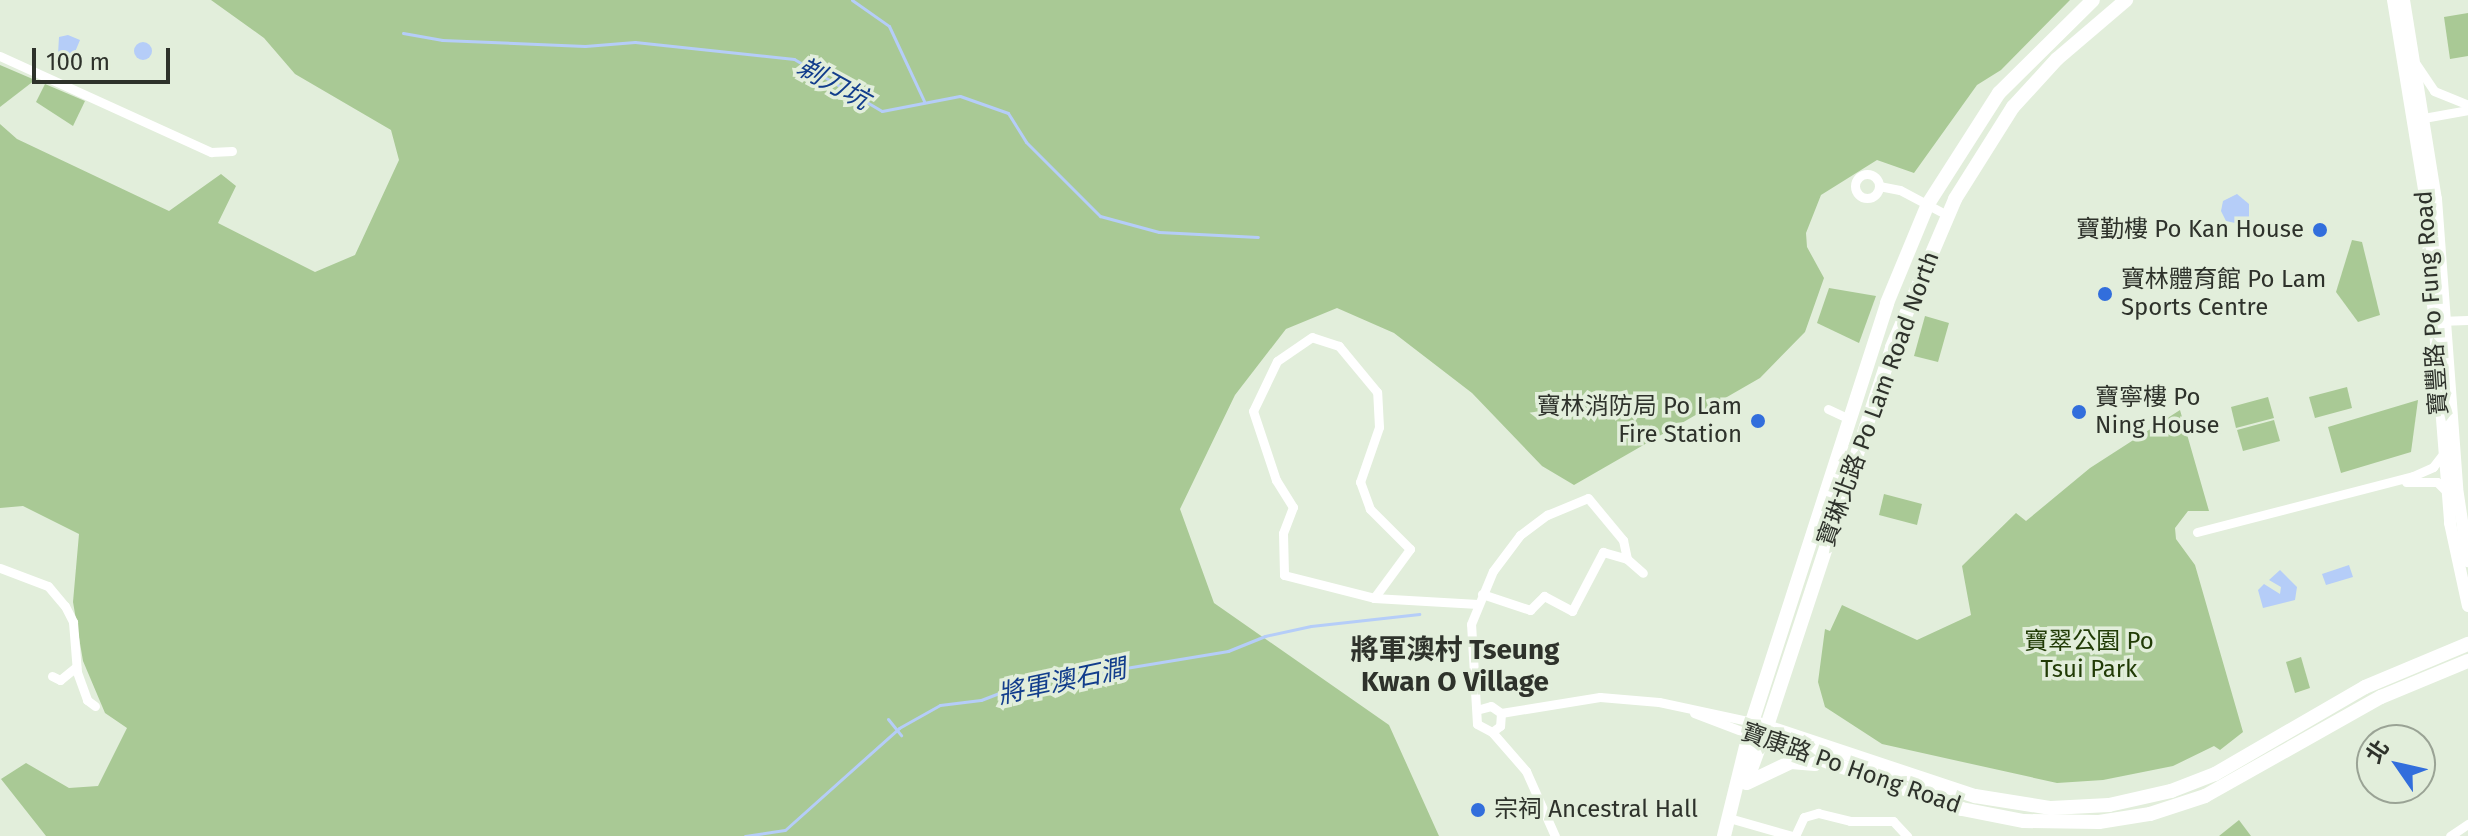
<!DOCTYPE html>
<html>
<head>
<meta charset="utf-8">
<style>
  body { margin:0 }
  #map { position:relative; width:2468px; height:836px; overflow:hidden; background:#e2eedb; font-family:"Fira Sans","Noto Sans TC",sans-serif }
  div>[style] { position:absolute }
  .green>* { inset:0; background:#a9c995 }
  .water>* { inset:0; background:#b5cdf8 }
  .round { border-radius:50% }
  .stream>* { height:3px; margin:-1.5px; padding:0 1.5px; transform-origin:1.5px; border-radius:1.5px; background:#b5cdf8 }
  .minor>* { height:9px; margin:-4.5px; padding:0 4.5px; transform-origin:4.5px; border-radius:4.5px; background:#fff }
  .minor>.ring { margin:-4.5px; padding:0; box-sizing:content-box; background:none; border:9px solid #fff; border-radius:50% }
  .tertiary>* { height:12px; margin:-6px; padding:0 6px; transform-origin:6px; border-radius:6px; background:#fff }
  .secondary>* { height:14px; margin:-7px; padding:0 7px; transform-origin:7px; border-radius:7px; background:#fff }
  .primary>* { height:14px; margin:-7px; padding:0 7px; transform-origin:7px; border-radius:7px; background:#fff }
  .dots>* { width:22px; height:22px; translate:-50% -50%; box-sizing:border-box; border:4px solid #e2eedb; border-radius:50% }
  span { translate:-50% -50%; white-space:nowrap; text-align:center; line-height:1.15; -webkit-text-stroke:7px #e2eedb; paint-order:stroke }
  .poi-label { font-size:24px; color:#2e322b }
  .right { translate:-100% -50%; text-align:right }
  .left { translate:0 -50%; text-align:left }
  .street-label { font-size:24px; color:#2e322b }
  .park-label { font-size:24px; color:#213b06 }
  .water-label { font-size:26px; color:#123d8c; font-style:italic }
  .quarter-label { font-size:28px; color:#2e322b; font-weight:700 }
  .north { position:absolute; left:2356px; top:724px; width:80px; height:80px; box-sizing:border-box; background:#e2eedb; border:2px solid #9aa395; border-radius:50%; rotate:304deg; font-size:22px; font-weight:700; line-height:32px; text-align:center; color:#2e322b }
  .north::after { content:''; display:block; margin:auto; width:28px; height:36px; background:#326edc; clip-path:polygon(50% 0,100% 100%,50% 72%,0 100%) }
  .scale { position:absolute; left:32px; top:48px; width:138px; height:36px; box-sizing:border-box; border:4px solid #2e322b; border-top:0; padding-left:10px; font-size:24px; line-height:28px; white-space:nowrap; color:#2e322b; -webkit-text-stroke:6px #e2eedb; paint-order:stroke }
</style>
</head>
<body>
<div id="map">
  <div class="green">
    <i style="clip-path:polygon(211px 0,2070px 0,2001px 70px,1977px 85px,1914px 173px,1877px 160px,1821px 195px,1806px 233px,1807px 247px,1824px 278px,1805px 332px,1760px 378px,1574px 485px,1542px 466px,1472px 393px,1394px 333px,1337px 308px,1286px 329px,1235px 395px,1180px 509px,1214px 603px,1389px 725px,1439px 836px,46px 836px,1px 779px,26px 763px,69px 788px,98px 786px,127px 728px,105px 713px,83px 661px,73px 602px,79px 534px,23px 506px,0 508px,0 124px,17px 139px,169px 211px,221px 174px,236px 186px,218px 223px,315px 272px,355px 255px,399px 160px,391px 130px,295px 74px,264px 38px)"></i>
    <i style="clip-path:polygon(2468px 13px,2468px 56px,2450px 59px,2444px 17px)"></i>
    <i style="clip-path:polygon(0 65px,35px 80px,0 107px)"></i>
    <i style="clip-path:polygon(45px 84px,85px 101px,73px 126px,36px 102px)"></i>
    <i style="clip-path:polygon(2352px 240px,2362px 242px,2380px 315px,2358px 322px,2336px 292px)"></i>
    <i style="clip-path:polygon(1829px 288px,1876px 296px,1859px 343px,1817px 323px)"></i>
    <i style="clip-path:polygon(1925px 316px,1949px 323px,1938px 362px,1914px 356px)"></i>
    <i style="clip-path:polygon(2347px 387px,2352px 408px,2315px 418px,2309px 397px)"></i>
    <i style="clip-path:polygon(2268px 397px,2274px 418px,2236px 428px,2231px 407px)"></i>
    <i style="clip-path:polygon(2418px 400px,2411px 452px,2341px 473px,2328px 427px)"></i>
    <i style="clip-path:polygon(2180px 410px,2209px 511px,2188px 511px,2175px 528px,2176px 539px,2195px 565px,2243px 732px,2220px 750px,2214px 746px,2173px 766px,2103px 780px,2057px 783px,1882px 744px,1825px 707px,1818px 682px,1825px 629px,1830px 631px,1842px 605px,1917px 640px,1971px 615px,1962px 566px,2016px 513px,2026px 521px,2090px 468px)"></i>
    <i style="clip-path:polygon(2274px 420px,2280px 441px,2243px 451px,2237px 430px)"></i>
    <i style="clip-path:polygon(1884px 494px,1922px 504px,1917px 525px,1879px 515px)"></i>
    <i style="clip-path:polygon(2301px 657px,2310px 688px,2295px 693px,2286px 662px)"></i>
    <i style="clip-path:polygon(2239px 820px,2251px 836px,2219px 836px)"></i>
  </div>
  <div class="water">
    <i style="clip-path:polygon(68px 35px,80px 40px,68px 69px,59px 65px,62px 57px,58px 54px,59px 37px)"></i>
    <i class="round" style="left:134px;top:42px;width:18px;height:18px"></i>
    <i style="clip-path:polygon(2237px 194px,2249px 204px,2249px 226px,2226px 221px,2221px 211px,2223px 201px)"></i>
    <i style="clip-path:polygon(2349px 565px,2353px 577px,2326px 585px,2322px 574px)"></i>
    <i style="clip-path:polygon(2280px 570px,2297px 587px,2295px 600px,2263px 608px,2258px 590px,2264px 584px,2280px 594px,2281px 587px,2269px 580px)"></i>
  </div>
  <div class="stream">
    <i style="left:852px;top:0;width:45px;rotate:35.1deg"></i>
    <i style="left:889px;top:26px;width:83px;rotate:65deg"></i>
    <i style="left:403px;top:33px;width:40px;rotate:10deg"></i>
    <i style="left:442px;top:40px;width:143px;rotate:2.4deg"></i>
    <i style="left:585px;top:46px;width:50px;rotate:-4.6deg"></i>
    <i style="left:635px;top:42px;width:160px;rotate:6.1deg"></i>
    <i style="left:794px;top:59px;width:102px;rotate:30.6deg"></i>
    <i style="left:882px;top:111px;width:79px;rotate:-10.9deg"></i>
    <i style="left:960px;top:96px;width:51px;rotate:19.5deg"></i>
    <i style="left:1008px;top:113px;width:34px;rotate:58deg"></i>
    <i style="left:1026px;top:142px;width:105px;rotate:45deg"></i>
    <i style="left:1100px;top:216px;width:61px;rotate:15.2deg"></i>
    <i style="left:1159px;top:232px;width:99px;rotate:2.9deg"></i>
    <i style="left:888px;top:719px;width:21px;rotate:51deg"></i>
    <i style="left:745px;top:836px;width:40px;rotate:-8.5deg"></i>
    <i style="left:785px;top:830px;width:153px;rotate:-41.8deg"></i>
    <i style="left:899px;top:728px;width:47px;rotate:-29.3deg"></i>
    <i style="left:940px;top:705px;width:41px;rotate:-7deg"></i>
    <i style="left:981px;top:700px;width:39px;rotate:-21deg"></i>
    <i style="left:1017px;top:686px;width:214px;rotate:-9.4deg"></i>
    <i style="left:1228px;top:651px;width:40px;rotate:-22deg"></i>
    <i style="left:1265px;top:636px;width:47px;rotate:-12.3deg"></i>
    <i style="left:1311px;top:626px;width:109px;rotate:-6.3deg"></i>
  </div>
  <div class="minor">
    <i style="left:0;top:56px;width:232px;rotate:24.5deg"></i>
    <i style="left:211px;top:152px;width:21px;rotate:-3deg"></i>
    <i style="left:2416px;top:64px;width:32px;rotate:56deg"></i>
    <i style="left:2434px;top:91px;width:37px;rotate:22deg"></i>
    <i style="left:2418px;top:119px;width:51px;rotate:-10.2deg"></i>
    <i class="ring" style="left:1855px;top:174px;width:15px;height:15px"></i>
    <i style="left:1879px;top:186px;width:21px;rotate:11deg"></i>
    <i style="left:1900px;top:190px;width:53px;rotate:28deg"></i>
    <i style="left:2439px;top:321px;width:29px;rotate:-2deg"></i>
    <i style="left:1828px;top:409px;width:23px;rotate:25deg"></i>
    <i style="left:2406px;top:482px;width:31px"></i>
    <i style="left:2437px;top:482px;width:14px;rotate:45deg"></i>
    <i style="left:2197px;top:532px;width:223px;rotate:-14.5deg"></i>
    <i style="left:2413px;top:476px;width:22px;rotate:-24deg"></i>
    <i style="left:2433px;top:467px;width:16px;rotate:-52deg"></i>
    <i style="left:0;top:568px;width:51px;rotate:20.6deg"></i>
    <i style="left:48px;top:586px;width:26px;rotate:50deg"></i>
    <i style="left:65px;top:606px;width:18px;rotate:63deg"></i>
    <i style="left:73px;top:622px;width:50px;rotate:85.4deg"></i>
    <i style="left:77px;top:672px;width:30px;rotate:70deg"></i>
    <i style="left:87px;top:700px;width:10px;rotate:37deg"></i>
    <i style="left:1482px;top:594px;width:51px;rotate:18.4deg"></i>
    <i style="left:1530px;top:610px;width:20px;rotate:-45deg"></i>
    <i style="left:1544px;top:596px;width:32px;rotate:28deg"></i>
    <i style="left:1572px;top:611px;width:67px;rotate:-62.3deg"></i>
    <i style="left:1603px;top:552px;width:25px;rotate:16deg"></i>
    <i style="left:1374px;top:598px;width:61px;rotate:-53.7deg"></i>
    <i style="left:1410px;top:549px;width:57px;rotate:-135deg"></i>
    <i style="left:1370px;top:509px;width:29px;rotate:-110deg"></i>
    <i style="left:1360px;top:482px;width:58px;rotate:-70.9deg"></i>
    <i style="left:1379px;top:427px;width:35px;rotate:-93deg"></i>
    <i style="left:1377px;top:392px;width:60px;rotate:-129.6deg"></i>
    <i style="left:1339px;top:346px;width:28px;rotate:-162deg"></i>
    <i style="left:1312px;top:337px;width:42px;rotate:145.6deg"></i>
    <i style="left:1277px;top:361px;width:55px;rotate:115.6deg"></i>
    <i style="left:1253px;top:411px;width:73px;rotate:71.6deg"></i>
    <i style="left:1276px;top:480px;width:32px;rotate:58deg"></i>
    <i style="left:1293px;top:507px;width:28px;rotate:111deg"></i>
    <i style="left:1283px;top:533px;width:42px;rotate:88.6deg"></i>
    <i style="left:1284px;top:575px;width:93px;rotate:14.3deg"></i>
    <i style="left:1374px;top:598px;width:104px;rotate:3.3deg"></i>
    <i style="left:52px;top:676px;width:9px;rotate:27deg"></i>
    <i style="left:60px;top:680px;width:21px;rotate:-39deg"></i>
    <i style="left:1480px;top:709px;width:11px;rotate:-15deg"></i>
    <i style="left:1491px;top:706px;width:12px;rotate:35deg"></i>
    <i style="left:1501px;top:713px;width:13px;rotate:94deg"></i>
    <i style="left:1500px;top:726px;width:10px;rotate:143deg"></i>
    <i style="left:1492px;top:732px;width:17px;rotate:-152deg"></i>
    <i style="left:1477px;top:724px;width:100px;rotate:-93.4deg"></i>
    <i style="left:1471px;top:624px;width:57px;rotate:-67.5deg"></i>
    <i style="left:1493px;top:571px;width:45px;rotate:-53.1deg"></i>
    <i style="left:1520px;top:535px;width:34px;rotate:-37deg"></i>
    <i style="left:1547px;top:515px;width:44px;rotate:-22.5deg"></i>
    <i style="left:1588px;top:498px;width:55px;rotate:50.2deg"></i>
    <i style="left:1623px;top:540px;width:19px;rotate:78deg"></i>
    <i style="left:1627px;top:559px;width:21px;rotate:41deg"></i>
    <i style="left:1501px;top:713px;width:100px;rotate:-9.2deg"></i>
    <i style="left:1600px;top:697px;width:59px;rotate:4.8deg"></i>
    <i style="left:1659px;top:702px;width:95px;rotate:12.1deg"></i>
    <i style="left:1694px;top:713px;width:59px;rotate:20.9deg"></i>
    <i style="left:1492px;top:732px;width:52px;rotate:48.9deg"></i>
    <i style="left:1526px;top:771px;width:71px;rotate:66deg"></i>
    <i style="left:1729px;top:818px;width:66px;rotate:15.9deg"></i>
    <i style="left:1795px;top:836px;width:21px;rotate:-65deg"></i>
    <i style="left:1804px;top:817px;width:15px;rotate:-16deg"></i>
    <i style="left:1818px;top:813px;width:33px;rotate:14deg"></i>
    <i style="left:1850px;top:821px;width:43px"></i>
    <i style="left:1893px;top:821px;width:21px;rotate:47deg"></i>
    <i style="left:2450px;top:836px;width:22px;rotate:-34deg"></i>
  </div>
  <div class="tertiary">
    <i style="left:2393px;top:0;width:193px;rotate:80.7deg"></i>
    <i style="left:2424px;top:190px;width:334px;rotate:85.5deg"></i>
    <i style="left:2450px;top:523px;width:85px;rotate:77.8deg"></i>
    <i style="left:2404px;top:0;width:202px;rotate:80.9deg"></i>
    <i style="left:2436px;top:199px;width:290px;rotate:85.8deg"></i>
    <i style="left:2457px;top:488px;width:74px;rotate:81.4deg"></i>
  </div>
  <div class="secondary">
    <i style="left:1752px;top:722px;width:440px;rotate:-72.1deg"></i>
    <i style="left:1887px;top:303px;width:107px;rotate:-67.5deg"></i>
    <i style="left:1928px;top:204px;width:132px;rotate:-57.4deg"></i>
    <i style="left:1999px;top:93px;width:132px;rotate:-44.7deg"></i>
    <i style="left:1767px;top:726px;width:399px;rotate:-71.7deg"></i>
    <i style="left:1892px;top:347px;width:161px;rotate:-66.9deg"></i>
    <i style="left:1955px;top:199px;width:109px;rotate:-57.8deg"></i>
    <i style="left:2013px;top:107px;width:65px;rotate:-47.5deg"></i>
    <i style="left:2057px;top:59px;width:91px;rotate:-40.5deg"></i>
  </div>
  <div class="primary">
    <i style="left:1749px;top:734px;width:226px;rotate:19.4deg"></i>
    <i style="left:1962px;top:809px;width:63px;rotate:11deg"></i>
    <i style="left:2024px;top:821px;width:75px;rotate:0.8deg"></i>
    <i style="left:2099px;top:822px;width:52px;rotate:-8.9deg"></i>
    <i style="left:2150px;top:814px;width:58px;rotate:-18.1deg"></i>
    <i style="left:2205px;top:796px;width:202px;rotate:-29.4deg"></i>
    <i style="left:2381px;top:697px;width:94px;rotate:-22.5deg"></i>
    <i style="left:1746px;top:783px;width:55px;rotate:-69.9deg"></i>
    <i style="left:1747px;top:783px;width:49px;rotate:-25.5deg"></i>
    <i style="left:1791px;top:762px;width:24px;rotate:5deg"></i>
    <i style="left:1724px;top:836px;width:117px;rotate:-76.2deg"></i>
    <i style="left:1752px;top:722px;width:235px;rotate:18.4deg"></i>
    <i style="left:1975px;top:796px;width:77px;rotate:9deg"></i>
    <i style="left:2051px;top:808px;width:58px;rotate:-3deg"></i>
    <i style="left:2109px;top:805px;width:64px;rotate:-12.7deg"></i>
    <i style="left:2171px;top:791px;width:47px;rotate:-21.1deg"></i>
    <i style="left:2215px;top:774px;width:173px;rotate:-30.1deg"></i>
    <i style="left:2365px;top:687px;width:112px;rotate:-22.7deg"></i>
  </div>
  <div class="dots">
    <i style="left:2320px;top:230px;background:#326edc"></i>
    <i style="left:2105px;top:294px;background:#326edc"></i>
    <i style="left:2079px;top:412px;background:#326edc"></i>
    <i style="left:1758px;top:421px;background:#326edc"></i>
    <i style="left:1478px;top:810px;background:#326edc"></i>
  </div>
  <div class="poi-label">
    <span class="right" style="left:2304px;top:230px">寶勤樓 Po Kan House</span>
    <span class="left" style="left:2121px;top:294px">寶林體育館 Po Lam<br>Sports Centre</span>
    <span class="left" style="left:2095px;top:412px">寶寧樓 Po<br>Ning House</span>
    <span class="right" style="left:1742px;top:421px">寶林消防局 Po Lam<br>Fire Station</span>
    <span class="left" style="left:1494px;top:810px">宗祠 Ancestral Hall</span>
  </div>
  <div class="street-label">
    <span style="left:2432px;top:303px;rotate:-94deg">寶豐路 Po Fung Road</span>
    <span style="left:1879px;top:399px;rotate:-70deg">寶琳北路 Po Lam Road North</span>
    <span style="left:1851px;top:769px;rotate:19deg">寶康路 Po Hong Road</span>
  </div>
  <div class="park-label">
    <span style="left:2089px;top:656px">寶翠公園 Po<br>Tsui Park</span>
  </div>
  <div class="water-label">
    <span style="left:833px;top:84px;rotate:29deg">剃刀坑</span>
    <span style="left:1062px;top:682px;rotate:-12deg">將軍澳石澗</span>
  </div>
  <div class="quarter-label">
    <span style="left:1455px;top:666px">將軍澳村 Tseung<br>Kwan O Village</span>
  </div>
  <div class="north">北</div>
  <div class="scale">100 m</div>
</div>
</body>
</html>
